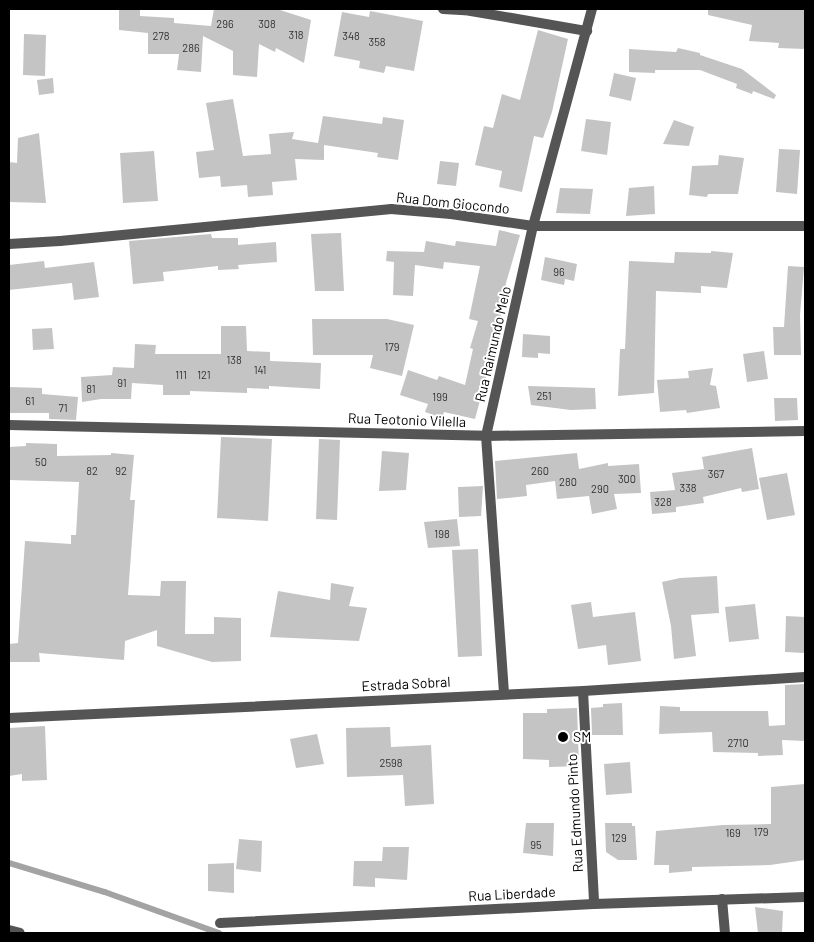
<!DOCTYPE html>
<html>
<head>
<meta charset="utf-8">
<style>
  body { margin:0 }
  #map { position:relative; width:814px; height:942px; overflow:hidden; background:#fff; font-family:Barlow,sans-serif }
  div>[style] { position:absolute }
  .stream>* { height:5.5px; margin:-2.75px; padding:0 2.75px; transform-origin:2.75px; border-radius:2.75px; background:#a3a3a3 }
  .building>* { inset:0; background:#c4c4c4 }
  .minor>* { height:10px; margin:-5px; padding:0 5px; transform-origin:5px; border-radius:5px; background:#555 }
  .tertiary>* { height:10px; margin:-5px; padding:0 5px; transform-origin:5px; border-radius:5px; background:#555 }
  .dots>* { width:14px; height:14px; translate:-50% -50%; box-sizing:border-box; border:2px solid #fff; border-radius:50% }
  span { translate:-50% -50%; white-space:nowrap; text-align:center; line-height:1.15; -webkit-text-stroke:4px #fff; paint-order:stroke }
  .number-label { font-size:11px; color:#313131 }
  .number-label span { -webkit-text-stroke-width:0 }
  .street-label { font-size:14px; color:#000 }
  .poi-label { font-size:14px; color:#000 }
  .left { translate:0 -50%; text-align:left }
  .frame { position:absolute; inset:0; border:10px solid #000; pointer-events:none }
</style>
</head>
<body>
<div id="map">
  <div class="stream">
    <i style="left:9px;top:863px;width:100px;rotate:16.8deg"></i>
    <i style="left:105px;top:892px;width:121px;rotate:19.8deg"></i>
  </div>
  <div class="building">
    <i style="clip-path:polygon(119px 9px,140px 9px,140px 16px,174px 18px,174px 23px,211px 26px,214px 9px,277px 9px,311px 20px,304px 63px,276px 48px,275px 52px,259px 44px,257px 77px,233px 75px,233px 51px,203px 36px,201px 72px,177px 70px,179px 54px,148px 54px,148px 33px,119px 30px)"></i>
    <i style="clip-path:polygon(708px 9px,805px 9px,805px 49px,778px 48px,779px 43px,749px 41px,752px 25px,708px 15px)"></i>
    <i style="clip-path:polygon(370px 11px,423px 21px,414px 71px,386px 66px,384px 73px,359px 68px,360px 61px,334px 56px,342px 12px,369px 17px)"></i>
    <i style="clip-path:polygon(538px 30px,568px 39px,552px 112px,543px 138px,534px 136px,522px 192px,499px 187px,502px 171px,475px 165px,484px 126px,493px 128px,502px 94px,520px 100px)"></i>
    <i style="clip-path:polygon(24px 34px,46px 35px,45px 76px,23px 75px)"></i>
    <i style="clip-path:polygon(678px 48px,700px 53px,700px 55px,742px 69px,776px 95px,774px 99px,753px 91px,752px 94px,736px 88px,737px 84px,700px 70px,655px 70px,655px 73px,629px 72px,629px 49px,676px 52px)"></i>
    <i style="clip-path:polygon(614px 73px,636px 78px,631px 101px,609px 96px)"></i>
    <i style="clip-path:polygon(53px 78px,54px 93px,39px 95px,37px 80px)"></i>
    <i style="clip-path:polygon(233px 99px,243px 156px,271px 154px,269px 134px,294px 132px,292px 139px,318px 143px,323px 116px,382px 124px,383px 117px,404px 120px,398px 160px,377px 157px,378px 153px,324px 145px,324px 160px,295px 159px,297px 180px,272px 182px,273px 195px,248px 197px,247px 185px,221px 187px,220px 176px,199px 178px,196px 152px,214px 150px,206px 103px)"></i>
    <i style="clip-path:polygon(586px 119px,611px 122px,607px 155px,581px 151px)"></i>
    <i style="clip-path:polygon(674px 120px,694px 127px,689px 146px,663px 144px)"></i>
    <i style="clip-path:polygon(39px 133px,46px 203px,9px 202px,9px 162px,17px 163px,18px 138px)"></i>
    <i style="clip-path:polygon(779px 149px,800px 150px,797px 194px,776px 192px)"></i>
    <i style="clip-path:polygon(154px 151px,158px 201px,123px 203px,120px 153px)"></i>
    <i style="clip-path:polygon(719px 155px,744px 158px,738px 194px,708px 194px,707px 197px,689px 195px,692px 166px,718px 165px)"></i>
    <i style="clip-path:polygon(440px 161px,459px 163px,456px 186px,437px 184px)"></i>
    <i style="clip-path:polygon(654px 186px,655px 214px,626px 216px,629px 188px)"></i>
    <i style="clip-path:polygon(560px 188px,593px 189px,590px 214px,556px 213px)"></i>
    <i style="clip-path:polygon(499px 230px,520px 235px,506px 283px,498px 333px,475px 419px,444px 412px,442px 418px,425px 412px,428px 404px,400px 395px,408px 370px,437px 380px,439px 376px,465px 385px,473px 349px,470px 348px,478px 321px,469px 319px,480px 266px,444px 262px,443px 269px,415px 265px,413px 296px,393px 295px,394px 262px,386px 261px,387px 251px,424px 252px,426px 241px,455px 246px,456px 241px,496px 246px)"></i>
    <i style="clip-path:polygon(341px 233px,344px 291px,315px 291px,311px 234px)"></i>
    <i style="clip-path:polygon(211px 234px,212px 238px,238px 238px,238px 245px,276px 242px,277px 262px,238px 265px,239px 269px,218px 270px,218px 266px,163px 272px,164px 281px,133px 284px,129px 241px)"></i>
    <i style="clip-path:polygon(711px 251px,733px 253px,727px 288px,701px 286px,701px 293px,656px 291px,654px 393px,618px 396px,620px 349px,625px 349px,629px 261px,674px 263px,675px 252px,711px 253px)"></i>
    <i style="clip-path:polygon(545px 257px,577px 264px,574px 281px,565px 279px,564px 285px,541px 280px)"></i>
    <i style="clip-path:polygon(44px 261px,45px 268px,94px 262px,99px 297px,74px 300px,72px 283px,9px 290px,9px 265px)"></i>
    <i style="clip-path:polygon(788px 266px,804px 267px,800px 315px,801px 355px,774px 355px,773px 327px,784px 327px)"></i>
    <i style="clip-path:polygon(312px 319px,387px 319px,414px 325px,402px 376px,370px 368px,373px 355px,313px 355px)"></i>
    <i style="clip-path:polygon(221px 326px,246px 326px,247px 351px,270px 352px,270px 361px,321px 363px,320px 389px,269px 386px,269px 389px,247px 388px,247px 393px,190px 391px,190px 395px,163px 395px,163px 385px,132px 383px,131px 399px,101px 399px,82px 402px,81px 377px,112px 375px,113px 367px,134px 368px,135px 344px,156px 345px,155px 354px,221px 354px)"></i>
    <i style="clip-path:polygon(52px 328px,54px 349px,33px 350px,32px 329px)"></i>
    <i style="clip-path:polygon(523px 334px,550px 336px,550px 354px,538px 353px,538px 358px,522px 357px)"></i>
    <i style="clip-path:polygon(764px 351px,768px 379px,747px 382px,743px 354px)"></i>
    <i style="clip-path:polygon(713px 368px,710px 385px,716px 386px,720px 408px,687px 413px,686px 410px,660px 412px,657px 380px,689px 378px,688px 371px)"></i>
    <i style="clip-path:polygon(528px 386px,595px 388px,596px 409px,571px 410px,531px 405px)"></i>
    <i style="clip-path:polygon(9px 387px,42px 388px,42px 394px,78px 397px,76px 420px,49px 419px,49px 413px,9px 413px)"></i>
    <i style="clip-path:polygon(774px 398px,797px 398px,798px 420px,775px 421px)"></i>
    <i style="clip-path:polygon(221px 437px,272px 439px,268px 521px,217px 518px)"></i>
    <i style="clip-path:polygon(319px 439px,340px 440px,337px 520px,316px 519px)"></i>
    <i style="clip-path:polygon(26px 443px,57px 444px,57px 456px,111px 455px,111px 453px,134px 455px,130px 500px,135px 500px,128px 595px,160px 596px,161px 581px,186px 581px,185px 634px,214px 634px,214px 617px,241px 618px,241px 661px,212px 662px,157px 646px,157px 630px,125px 641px,124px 660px,39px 653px,40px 662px,9px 662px,9px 644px,18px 643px,25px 541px,71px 544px,71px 535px,76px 535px,79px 482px,9px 480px,9px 447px,26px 446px)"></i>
    <i style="clip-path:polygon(752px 448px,759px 489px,742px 492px,741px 488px,703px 497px,704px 503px,676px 507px,676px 512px,652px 514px,650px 492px,675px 490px,672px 473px,704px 469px,702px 457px)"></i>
    <i style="clip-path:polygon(382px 451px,409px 453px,406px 490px,379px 491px)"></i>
    <i style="clip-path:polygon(577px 453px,579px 469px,608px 463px,608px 466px,639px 464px,641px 493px,614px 494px,617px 509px,592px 514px,589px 496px,557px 499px,555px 481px,526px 485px,527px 496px,497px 499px,495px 461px)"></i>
    <i style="clip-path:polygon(787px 473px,795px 515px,767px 520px,759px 478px)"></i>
    <i style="clip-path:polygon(483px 486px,481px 516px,459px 517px,458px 487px)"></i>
    <i style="clip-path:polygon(457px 519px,460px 546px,428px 548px,424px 522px)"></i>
    <i style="clip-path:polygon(478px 549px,482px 656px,458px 657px,452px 550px)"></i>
    <i style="clip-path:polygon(717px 576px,719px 613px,691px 615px,696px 656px,674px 659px,671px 626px,662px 582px,680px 578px)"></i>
    <i style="clip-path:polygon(331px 583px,354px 587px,349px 606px,367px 608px,359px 641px,270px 637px,278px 591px,330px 600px)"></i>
    <i style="clip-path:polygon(591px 602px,593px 617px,635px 612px,641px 661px,608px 665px,606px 645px,578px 649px,571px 605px)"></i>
    <i style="clip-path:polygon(755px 604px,759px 639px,729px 642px,725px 607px)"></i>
    <i style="clip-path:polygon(786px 616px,805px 617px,805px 653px,785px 652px)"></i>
    <i style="clip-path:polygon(805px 684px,805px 741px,782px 740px,783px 755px,758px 756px,758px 753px,713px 752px,712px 732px,659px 734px,660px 706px,680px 707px,680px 711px,768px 711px,769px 726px,785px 725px,785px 685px)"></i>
    <i style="clip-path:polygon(622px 703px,623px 735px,592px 735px,591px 708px,603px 707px,603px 704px)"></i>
    <i style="clip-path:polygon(577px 708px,579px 766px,549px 767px,549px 760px,523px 759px,523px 713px,547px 713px,547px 709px)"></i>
    <i style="clip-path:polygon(45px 726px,47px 780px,22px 781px,22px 774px,9px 776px,9px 728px)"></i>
    <i style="clip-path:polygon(390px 727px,391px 747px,431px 745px,434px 804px,405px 806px,403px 775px,347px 777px,346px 728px)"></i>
    <i style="clip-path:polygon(317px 734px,324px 764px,296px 768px,290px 739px)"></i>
    <i style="clip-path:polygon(630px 762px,632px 793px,606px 795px,604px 764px)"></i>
    <i style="clip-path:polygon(805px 784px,805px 860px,770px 865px,692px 867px,692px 871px,669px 873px,669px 865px,654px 865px,656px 831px,723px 825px,771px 824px,771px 787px)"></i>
    <i style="clip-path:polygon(526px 823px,554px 823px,553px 856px,523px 853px)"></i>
    <i style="clip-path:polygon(605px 823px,632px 823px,632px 826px,635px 826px,637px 860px,618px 860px,606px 852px)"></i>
    <i style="clip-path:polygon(239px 839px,262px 841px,261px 872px,236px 869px)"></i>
    <i style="clip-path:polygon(383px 847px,409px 847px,407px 880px,375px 878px,375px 887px,353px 886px,354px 861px,382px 861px)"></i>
    <i style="clip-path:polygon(234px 863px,234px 893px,208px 891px,208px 864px)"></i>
    <i style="clip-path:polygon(755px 907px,783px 911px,782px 933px,758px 933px)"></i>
  </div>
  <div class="minor">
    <i style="left:443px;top:9px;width:22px;rotate:3deg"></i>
    <i style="left:465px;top:10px;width:124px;rotate:9.8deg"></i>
    <i style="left:9px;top:244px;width:51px;rotate:-3.4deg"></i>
    <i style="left:60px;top:241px;width:333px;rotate:-5.5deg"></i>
    <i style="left:391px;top:209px;width:60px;rotate:4.8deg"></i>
    <i style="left:451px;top:214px;width:83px;rotate:8.3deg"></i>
    <i style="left:533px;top:226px;width:272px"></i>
    <i style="left:9px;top:425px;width:477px;rotate:1.3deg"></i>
    <i style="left:486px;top:436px;width:319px;rotate:-0.9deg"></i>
    <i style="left:583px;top:691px;width:213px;rotate:87deg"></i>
    <i style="left:504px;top:693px;width:258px;rotate:-94deg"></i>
    <i style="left:486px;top:436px;width:215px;rotate:-77.4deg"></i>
    <i style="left:533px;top:226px;width:225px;rotate:-74.8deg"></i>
    <i style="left:9px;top:718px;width:575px;rotate:-2.69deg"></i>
    <i style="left:583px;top:691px;width:222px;rotate:-3.6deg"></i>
    <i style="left:722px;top:899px;width:34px;rotate:85deg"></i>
    <i style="left:220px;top:923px;width:374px;rotate:-2.9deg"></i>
    <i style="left:594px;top:904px;width:211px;rotate:-1.9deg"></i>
  </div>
  <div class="tertiary">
    <i style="left:9px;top:930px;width:11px;rotate:15deg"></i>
  </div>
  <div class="dots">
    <i style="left:563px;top:737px;background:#000"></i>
  </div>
  <div class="number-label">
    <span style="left:225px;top:24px">296</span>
    <span style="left:267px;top:24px">308</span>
    <span style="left:296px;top:35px">318</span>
    <span style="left:161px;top:36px">278</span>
    <span style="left:351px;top:36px">348</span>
    <span style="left:377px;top:42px">358</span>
    <span style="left:191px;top:48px">286</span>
    <span style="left:559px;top:272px">96</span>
    <span style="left:392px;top:347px">179</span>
    <span style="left:234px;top:360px">138</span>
    <span style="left:260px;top:370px">141</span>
    <span style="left:181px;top:375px">111</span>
    <span style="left:204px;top:375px">121</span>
    <span style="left:122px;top:383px">91</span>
    <span style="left:91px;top:389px">81</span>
    <span style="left:544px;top:396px">251</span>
    <span style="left:440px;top:397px">199</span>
    <span style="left:30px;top:401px">61</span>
    <span style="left:63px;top:408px">71</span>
    <span style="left:41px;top:462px">50</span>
    <span style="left:92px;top:471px">82</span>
    <span style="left:121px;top:471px">92</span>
    <span style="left:540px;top:471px">260</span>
    <span style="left:716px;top:474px">367</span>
    <span style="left:627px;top:479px">300</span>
    <span style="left:568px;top:482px">280</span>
    <span style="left:688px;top:488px">338</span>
    <span style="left:600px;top:489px">290</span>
    <span style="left:663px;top:502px">328</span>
    <span style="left:442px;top:534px">198</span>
    <span style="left:738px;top:743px">2710</span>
    <span style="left:391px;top:763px">2598</span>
    <span style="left:761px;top:832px">179</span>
    <span style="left:733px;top:833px">169</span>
    <span style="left:619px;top:838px">129</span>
    <span style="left:536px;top:845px">95</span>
  </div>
  <div class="street-label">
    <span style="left:453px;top:203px;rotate:6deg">Rua Dom Giocondo</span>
    <span style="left:493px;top:344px;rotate:-77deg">Rua Raimundo Melo</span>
    <span style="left:407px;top:420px;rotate:2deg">Rua Teotonio Vilella</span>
    <span style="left:406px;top:684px;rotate:-3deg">Estrada Sobral</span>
    <span style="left:575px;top:813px;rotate:-93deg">Rua Edmundo Pinto</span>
    <span style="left:512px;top:894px;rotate:-3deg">Rua Liberdade</span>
  </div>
  <div class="poi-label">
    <span class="left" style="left:573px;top:737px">SM</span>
  </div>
  <div class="frame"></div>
</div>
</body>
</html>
